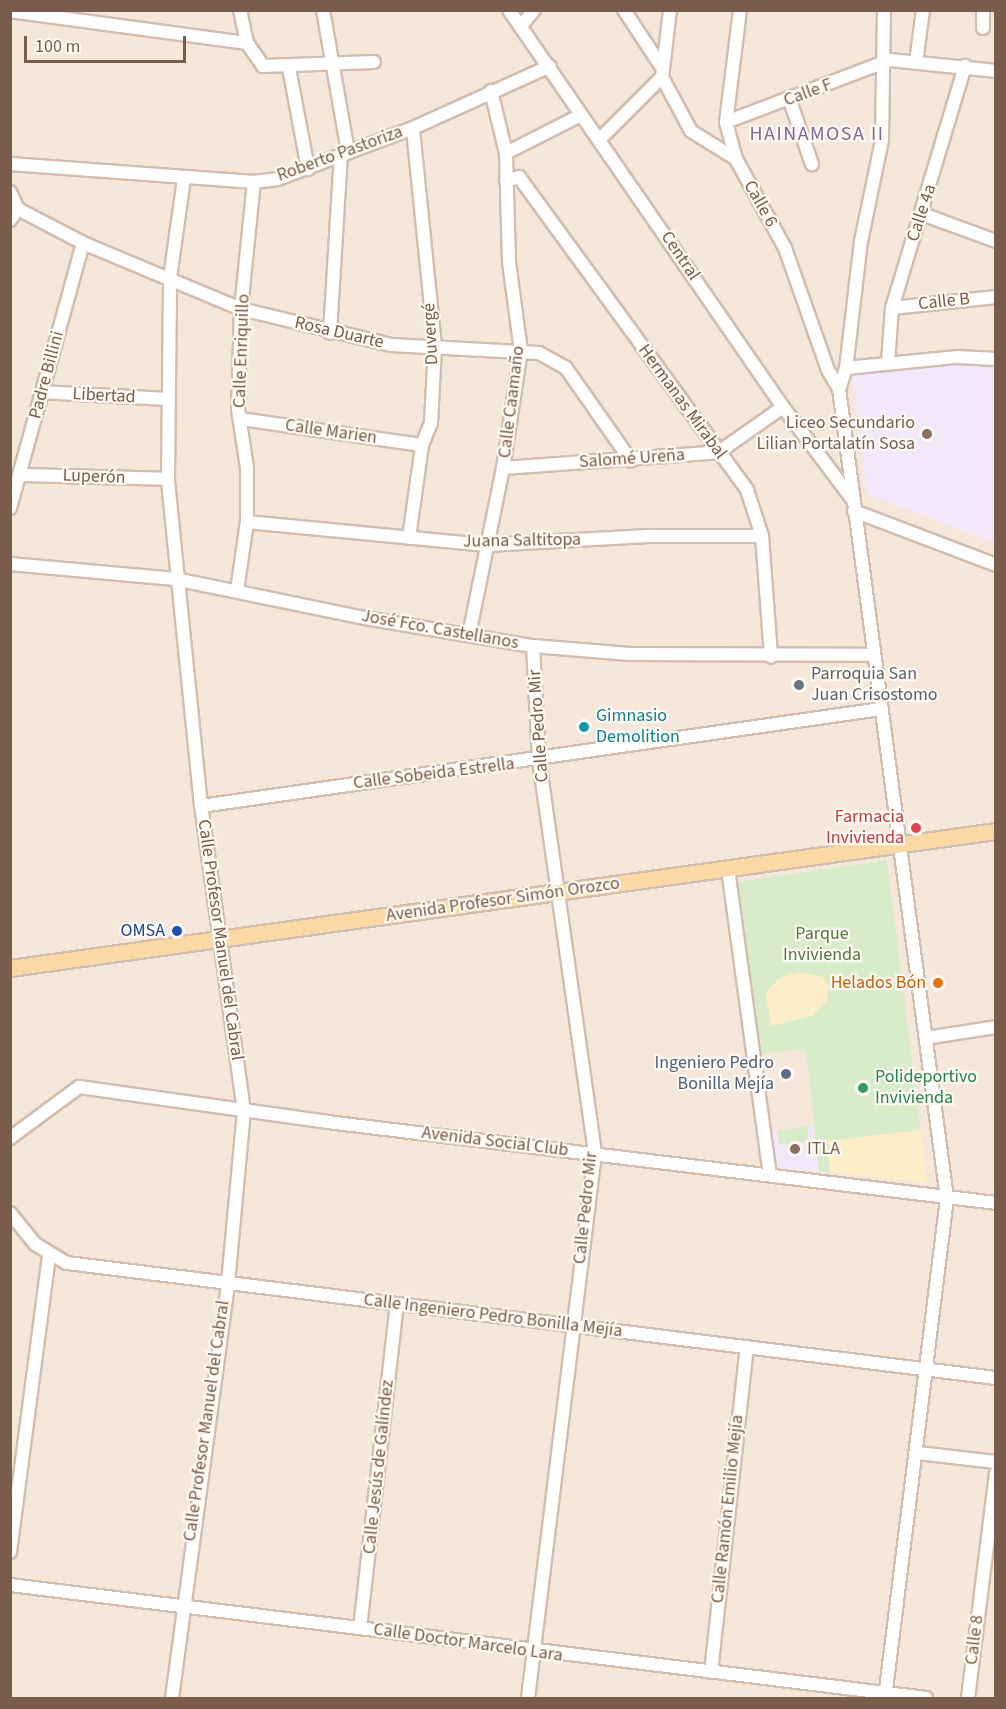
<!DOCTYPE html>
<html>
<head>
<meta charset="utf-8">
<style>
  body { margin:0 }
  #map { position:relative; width:1006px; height:1709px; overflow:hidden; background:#fdf6ec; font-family:"Source Sans 3",sans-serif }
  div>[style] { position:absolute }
  .residential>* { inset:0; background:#f5e8da }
  .education>* { inset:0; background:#f3e8fa }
  .green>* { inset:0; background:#d8ecc9 }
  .sand>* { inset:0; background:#fcefc7 }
  .roads { filter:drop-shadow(2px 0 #d1beb0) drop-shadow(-2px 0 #d1beb0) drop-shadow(0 2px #d1beb0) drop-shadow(0 -2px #d1beb0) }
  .minor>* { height:12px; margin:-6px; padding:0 6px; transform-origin:6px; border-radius:6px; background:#fff }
  .major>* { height:15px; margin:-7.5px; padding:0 7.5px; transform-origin:7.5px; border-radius:7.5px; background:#fbd9a5 }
  .dots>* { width:16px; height:16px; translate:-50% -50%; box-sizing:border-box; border:3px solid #fffaf3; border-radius:50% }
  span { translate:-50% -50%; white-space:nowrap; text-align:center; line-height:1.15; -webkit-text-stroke:4.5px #fffaf3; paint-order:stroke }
  .street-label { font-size:18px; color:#7a5c4d }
  .education-label { font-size:18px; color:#785e54 }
  .right { translate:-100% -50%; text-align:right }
  .left { translate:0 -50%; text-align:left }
  .worship-label { font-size:18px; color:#5b616d }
  .culture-label { font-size:18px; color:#0d838f }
  .health-label { font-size:18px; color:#be3a42 }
  .transit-label { font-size:18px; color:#164399 }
  .park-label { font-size:18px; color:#537a41 }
  .food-label { font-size:18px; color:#c56008 }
  .service-label { font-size:18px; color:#4e5e75 }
  .leisure-label { font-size:18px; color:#27864d }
  .neighbourhood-label { font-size:20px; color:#846695; letter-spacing:1.5px }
  .frame { position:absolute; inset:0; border:12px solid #7a5c4d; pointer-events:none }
  .scale { position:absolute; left:24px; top:36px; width:162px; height:27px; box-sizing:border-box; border:3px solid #7a5c4d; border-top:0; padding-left:8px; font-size:18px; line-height:21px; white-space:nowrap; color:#7a5c4d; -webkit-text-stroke:4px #fffaf3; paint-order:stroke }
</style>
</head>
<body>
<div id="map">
  <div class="residential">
    <i style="clip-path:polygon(11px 11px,995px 11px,995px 1698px,11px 1698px)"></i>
  </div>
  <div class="education">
    <i style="clip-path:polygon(920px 360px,995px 362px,995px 543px,867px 494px,851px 373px)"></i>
    <i style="clip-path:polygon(814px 1126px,819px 1171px,776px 1168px,771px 1131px)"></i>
  </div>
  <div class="green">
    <i style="clip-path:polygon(887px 860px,909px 1037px,927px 1183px,819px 1171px,806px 1049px,762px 1054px,737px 882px)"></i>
    <i style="clip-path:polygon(807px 1126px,809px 1141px,779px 1145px,777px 1131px)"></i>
  </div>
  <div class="sand">
    <i style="clip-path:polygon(801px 972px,823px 977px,829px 985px,827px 1000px,812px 1016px,771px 1026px,766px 993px,779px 978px)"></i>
    <i style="clip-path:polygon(921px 1130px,927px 1183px,830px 1172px,828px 1141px)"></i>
  </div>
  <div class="roads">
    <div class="minor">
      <i style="left:240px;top:10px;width:34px;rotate:78deg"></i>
      <i style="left:247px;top:43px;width:28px;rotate:55deg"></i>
      <i style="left:263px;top:66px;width:111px;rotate:-2.1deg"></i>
      <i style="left:323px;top:10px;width:144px;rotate:80deg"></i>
      <i style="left:509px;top:10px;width:482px;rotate:55.4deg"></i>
      <i style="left:783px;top:407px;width:115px;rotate:53.1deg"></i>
      <i style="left:624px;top:10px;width:67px;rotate:56.5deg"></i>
      <i style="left:670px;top:10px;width:67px;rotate:96.8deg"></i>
      <i style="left:662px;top:77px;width:61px;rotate:61.8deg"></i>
      <i style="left:691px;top:131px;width:53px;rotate:31.9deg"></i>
      <i style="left:740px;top:10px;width:113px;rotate:97.1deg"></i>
      <i style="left:726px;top:122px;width:38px;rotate:75deg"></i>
      <i style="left:736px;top:159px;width:102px;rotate:61.2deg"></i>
      <i style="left:785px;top:248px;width:129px;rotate:70.6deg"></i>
      <i style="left:828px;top:370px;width:22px;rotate:60deg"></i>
      <i style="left:884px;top:10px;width:130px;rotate:90.9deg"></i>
      <i style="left:882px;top:140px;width:103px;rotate:101.7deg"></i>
      <i style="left:861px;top:241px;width:128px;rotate:96.7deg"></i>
      <i style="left:846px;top:368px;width:22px;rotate:108deg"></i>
      <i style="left:839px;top:389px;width:816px;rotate:82.4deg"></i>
      <i style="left:947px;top:1198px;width:504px;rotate:97.07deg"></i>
      <i style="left:10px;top:11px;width:239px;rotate:7.7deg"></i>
      <i style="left:521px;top:26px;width:21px;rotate:-51deg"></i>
      <i style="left:983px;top:28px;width:18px;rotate:-90deg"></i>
      <i style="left:916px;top:62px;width:52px;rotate:-82.3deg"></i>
      <i style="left:289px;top:68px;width:103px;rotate:79.3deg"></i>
      <i style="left:790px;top:101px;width:67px;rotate:70.8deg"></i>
      <i style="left:726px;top:122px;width:175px;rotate:-20.7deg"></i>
      <i style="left:890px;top:60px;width:107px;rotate:5.9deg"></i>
      <i style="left:600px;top:139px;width:88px;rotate:-45deg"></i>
      <i style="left:506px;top:153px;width:84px;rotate:-26.9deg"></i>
      <i style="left:10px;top:164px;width:245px;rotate:4.2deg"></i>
      <i style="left:254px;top:182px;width:24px;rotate:-7deg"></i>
      <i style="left:278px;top:179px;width:144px;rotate:-20.7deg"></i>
      <i style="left:413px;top:128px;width:150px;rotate:-24.3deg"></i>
      <i style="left:506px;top:181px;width:14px;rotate:-17deg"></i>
      <i style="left:519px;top:177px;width:387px;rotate:53.9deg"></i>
      <i style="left:747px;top:490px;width:48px;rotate:71.9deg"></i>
      <i style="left:762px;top:536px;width:121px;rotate:85.7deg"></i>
      <i style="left:10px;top:192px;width:19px;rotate:65deg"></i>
      <i style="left:18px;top:209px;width:14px;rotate:126deg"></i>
      <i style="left:18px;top:209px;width:73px;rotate:27.6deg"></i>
      <i style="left:83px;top:243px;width:171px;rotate:22.7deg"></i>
      <i style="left:241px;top:309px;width:154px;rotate:13.5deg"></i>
      <i style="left:391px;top:345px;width:148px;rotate:3.1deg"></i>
      <i style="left:539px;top:353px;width:31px;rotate:29deg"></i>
      <i style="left:566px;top:368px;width:113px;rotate:55deg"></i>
      <i style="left:922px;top:214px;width:79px;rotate:20deg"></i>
      <i style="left:892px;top:308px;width:105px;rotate:-6deg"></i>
      <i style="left:330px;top:333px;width:178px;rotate:-86.5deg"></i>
      <i style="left:888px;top:362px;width:54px;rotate:-85.8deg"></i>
      <i style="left:892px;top:308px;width:253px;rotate:-73.2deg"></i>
      <i style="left:846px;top:368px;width:112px;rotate:-5.7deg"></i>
      <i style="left:957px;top:357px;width:39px;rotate:3deg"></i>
      <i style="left:42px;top:392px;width:124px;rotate:3.2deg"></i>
      <i style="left:241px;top:419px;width:183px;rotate:8.2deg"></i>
      <i style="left:503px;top:468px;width:217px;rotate:-4.2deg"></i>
      <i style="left:719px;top:452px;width:78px;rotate:-35.1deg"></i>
      <i style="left:20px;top:475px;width:148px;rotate:1.5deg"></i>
      <i style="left:10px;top:508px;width:275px;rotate:-74.6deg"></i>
      <i style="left:854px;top:511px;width:152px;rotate:20.8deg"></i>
      <i style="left:247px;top:522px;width:241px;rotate:5.5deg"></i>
      <i style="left:487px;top:545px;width:161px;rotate:-3.2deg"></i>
      <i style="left:648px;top:536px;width:114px"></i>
      <i style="left:409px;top:538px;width:94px;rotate:-82deg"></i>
      <i style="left:422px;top:445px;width:24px;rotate:-68deg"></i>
      <i style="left:431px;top:423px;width:77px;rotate:-87deg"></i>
      <i style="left:435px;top:346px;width:219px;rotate:-95.8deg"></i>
      <i style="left:10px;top:564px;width:166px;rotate:5.2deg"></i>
      <i style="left:175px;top:579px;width:194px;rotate:11.6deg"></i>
      <i style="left:365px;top:618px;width:170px;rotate:9.5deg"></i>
      <i style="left:533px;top:646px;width:97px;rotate:4.7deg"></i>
      <i style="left:630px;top:654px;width:244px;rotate:0.2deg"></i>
      <i style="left:237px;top:591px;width:70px;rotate:-81.8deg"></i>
      <i style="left:247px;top:522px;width:54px;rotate:-90deg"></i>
      <i style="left:247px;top:468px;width:60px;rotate:-98.7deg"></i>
      <i style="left:238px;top:409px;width:100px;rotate:-88.3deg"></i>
      <i style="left:241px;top:309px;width:128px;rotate:-84.2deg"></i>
      <i style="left:469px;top:635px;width:170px;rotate:-78.5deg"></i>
      <i style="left:503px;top:468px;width:118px;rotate:-81.3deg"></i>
      <i style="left:521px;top:351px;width:90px;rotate:-97.7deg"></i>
      <i style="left:509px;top:262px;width:109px;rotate:-91.6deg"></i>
      <i style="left:506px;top:153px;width:64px;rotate:-103.6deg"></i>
      <i style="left:201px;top:806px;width:687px;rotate:-8.12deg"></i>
      <i style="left:728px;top:869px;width:308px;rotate:82.2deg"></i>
      <i style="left:926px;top:1038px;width:71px;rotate:-8.9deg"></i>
      <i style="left:10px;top:1138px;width:86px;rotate:-36.5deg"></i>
      <i style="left:79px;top:1087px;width:250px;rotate:8deg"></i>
      <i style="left:327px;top:1122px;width:674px;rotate:6.9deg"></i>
      <i style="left:10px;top:1213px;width:40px;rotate:51deg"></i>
      <i style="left:35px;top:1244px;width:37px;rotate:31deg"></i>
      <i style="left:67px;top:1263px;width:936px;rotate:7.06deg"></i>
      <i style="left:917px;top:1453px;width:80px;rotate:6.5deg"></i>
      <i style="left:10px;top:1552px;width:300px;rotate:-82.5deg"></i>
      <i style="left:10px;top:1585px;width:923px;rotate:7.03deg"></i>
      <i style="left:360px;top:1628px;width:325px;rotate:-83.5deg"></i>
      <i style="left:711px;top:1672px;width:327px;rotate:-83.7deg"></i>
      <i style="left:172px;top:1698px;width:419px;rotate:-82.3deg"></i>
      <i style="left:228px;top:1283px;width:173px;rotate:-84.7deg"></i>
      <i style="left:244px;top:1111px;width:308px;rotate:-98deg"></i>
      <i style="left:201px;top:806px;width:329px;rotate:-95.8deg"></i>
      <i style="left:168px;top:479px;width:201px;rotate:-89.4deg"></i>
      <i style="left:170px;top:278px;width:101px;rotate:-82deg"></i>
      <i style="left:528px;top:1698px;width:549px;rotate:-82.99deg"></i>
      <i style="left:595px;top:1153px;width:397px;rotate:-98.1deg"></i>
      <i style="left:539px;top:760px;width:114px;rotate:-93deg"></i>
      <i style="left:968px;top:1698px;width:227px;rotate:-82.9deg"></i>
    </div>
    <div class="major">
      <i style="left:10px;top:968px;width:995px;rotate:-7.91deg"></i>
    </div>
  </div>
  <div class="dots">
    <i style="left:927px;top:434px;background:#8d6e63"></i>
    <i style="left:799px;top:685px;background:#6b7280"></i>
    <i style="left:584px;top:727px;background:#0f9aa8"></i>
    <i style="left:916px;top:828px;background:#e0444e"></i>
    <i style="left:177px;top:931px;background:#1a4fb4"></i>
    <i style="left:938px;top:983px;background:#e8710a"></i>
    <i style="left:786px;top:1074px;background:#5c6f8a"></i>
    <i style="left:863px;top:1088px;background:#2e9e5b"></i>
    <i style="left:795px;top:1149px;background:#8d6e63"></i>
  </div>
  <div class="street-label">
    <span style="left:808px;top:93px;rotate:-20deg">Calle F</span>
    <span style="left:340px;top:154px;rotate:-20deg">Roberto Pastoriza</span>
    <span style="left:760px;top:204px;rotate:61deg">Calle 6</span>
    <span style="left:922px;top:213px;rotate:-72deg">Calle 4a</span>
    <span style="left:680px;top:256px;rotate:56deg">Central</span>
    <span style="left:944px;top:302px;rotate:-6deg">Calle B</span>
    <span style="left:339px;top:333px;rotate:13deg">Rosa Duarte</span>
    <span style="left:431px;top:334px;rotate:-93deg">Duvergé</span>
    <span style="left:242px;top:351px;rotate:-88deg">Calle Enriquillo</span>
    <span style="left:47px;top:375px;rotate:-75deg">Padre Billini</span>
    <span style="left:104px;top:396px;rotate:3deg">Libertad</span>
    <span style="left:512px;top:402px;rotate:-83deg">Calle Caamaño</span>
    <span style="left:682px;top:402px;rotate:54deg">Hermanas Mirabal</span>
    <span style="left:331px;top:432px;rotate:8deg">Calle Marien</span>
    <span style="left:632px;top:459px;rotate:-4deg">Salomé Ureña</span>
    <span style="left:94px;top:477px;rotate:2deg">Luperón</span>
    <span style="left:522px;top:541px;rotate:-1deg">Juana Saltitopa</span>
    <span style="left:440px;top:630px;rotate:10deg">José Fco. Castellanos</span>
    <span style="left:539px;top:726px;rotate:-94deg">Calle Pedro Mir</span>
    <span style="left:434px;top:774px;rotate:-7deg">Calle Sobeida Estrella</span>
    <span style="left:503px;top:900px;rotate:-8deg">Avenida Profesor Simón Orozco</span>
    <span style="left:220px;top:940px;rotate:82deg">Calle Profesor Manuel del Cabral</span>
    <span style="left:495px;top:1142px;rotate:7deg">Avenida Social Club</span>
    <span style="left:586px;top:1208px;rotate:-84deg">Calle Pedro Mir</span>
    <span style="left:493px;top:1316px;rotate:7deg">Calle Ingeniero Pedro Bonilla Mejía</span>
    <span style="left:207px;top:1421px;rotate:-82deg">Calle Profesor Manuel del Cabral</span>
    <span style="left:379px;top:1467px;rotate:-84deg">Calle Jesús de Galíndez</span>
    <span style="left:728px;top:1509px;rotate:-84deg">Calle Ramón Emilio Mejía</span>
    <span style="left:975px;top:1640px;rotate:-83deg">Calle 8</span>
    <span style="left:468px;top:1643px;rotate:8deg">Calle Doctor Marcelo Lara</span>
  </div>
  <div class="education-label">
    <span class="right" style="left:915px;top:434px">Liceo Secundario<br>Lilian Portalatín Sosa</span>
    <span class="left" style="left:807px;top:1149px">ITLA</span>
  </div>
  <div class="worship-label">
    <span class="left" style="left:811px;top:685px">Parroquia San<br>Juan Crisostomo</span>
  </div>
  <div class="culture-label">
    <span class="left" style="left:596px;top:727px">Gimnasio<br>Demolition</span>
  </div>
  <div class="health-label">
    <span class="right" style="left:904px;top:828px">Farmacia<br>Invivienda</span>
  </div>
  <div class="transit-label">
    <span class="right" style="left:165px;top:931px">OMSA</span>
  </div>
  <div class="park-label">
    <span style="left:822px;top:945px">Parque<br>Invivienda</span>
  </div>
  <div class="food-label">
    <span class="right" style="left:926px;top:983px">Helados Bón</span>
  </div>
  <div class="service-label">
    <span class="right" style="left:774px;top:1074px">Ingeniero Pedro<br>Bonilla Mejía</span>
  </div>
  <div class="leisure-label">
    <span class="left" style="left:875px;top:1088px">Polideportivo<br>Invivienda</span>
  </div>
  <div class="neighbourhood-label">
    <span style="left:817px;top:134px">HAINAMOSA II</span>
  </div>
  <div class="frame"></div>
  <div class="scale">100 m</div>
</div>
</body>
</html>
